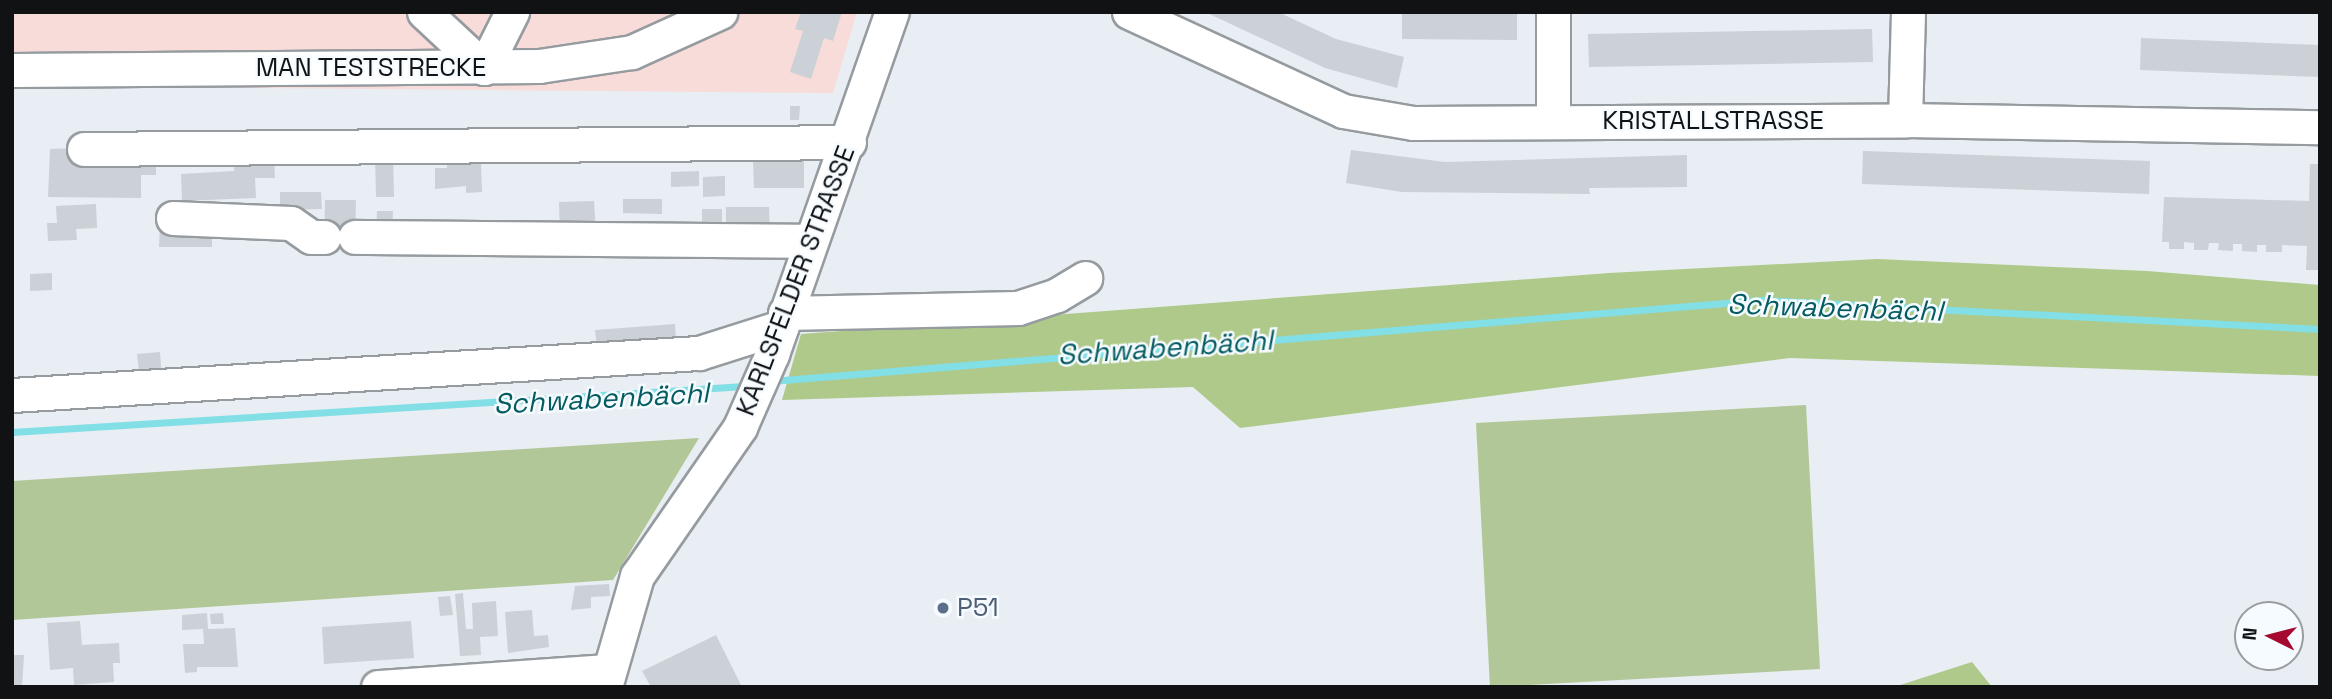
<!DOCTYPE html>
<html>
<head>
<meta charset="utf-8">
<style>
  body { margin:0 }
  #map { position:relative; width:2332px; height:699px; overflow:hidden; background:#e8eef3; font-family:"Space Grotesk",sans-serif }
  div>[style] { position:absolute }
  .industrial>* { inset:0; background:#f7dcd9 }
  .green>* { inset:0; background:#b2c797 }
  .forest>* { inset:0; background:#aec98a }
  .stream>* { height:7px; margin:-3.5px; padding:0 3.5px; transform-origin:3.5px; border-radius:3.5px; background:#82dfe6 }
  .building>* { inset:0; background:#cbd1d6 }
  .roads { filter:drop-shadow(2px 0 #959b9f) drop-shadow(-2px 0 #959b9f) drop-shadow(0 2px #959b9f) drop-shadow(0 -2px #959b9f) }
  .minor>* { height:33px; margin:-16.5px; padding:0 16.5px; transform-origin:16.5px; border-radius:16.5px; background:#fff }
  .dots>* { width:19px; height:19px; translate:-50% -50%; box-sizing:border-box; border:4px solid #f6fbff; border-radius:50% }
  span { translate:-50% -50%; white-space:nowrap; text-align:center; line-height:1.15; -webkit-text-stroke:5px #f6fbff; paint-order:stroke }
  .street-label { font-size:26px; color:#111214 }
  .service-label { font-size:26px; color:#4e5e75 }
  .left { translate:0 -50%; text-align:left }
  .water-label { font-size:28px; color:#045b60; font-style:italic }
  .frame { position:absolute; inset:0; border:14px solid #111214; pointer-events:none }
  .north { position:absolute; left:2234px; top:601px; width:70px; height:70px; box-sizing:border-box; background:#f6fbff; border:2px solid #9a9ea1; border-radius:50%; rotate:276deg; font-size:19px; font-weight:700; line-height:28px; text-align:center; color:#111214 }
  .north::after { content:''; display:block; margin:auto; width:24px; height:32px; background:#a50930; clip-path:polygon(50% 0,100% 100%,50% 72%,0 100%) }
</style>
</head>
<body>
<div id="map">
  <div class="industrial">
    <i style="clip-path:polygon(12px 12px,857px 12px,833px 93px,12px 86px)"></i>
  </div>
  <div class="green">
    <i style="clip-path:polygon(1806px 405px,1820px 669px,1490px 687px,1476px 423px)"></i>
    <i style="clip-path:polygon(699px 438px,613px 580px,12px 620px,12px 481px)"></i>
  </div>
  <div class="forest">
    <i style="clip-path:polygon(1877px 259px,2147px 271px,2320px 285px,2320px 376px,1790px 358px,1240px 428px,1193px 387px,782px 400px,801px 334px,1609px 273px)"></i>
    <i style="clip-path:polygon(1972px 662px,1992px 687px,1894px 687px)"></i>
  </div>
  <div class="stream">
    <i style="left:771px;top:381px;width:994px;rotate:-4.67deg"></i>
    <i style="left:1762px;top:300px;width:559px;rotate:2.98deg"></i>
    <i style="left:12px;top:432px;width:734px;rotate:-3.59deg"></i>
  </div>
  <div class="building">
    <i style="clip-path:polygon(801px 12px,842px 12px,833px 41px,824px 38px,811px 79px,790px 72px,803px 31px,795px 29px)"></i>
    <i style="clip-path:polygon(1205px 12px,1278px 12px,1336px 39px,1404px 57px,1397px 88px,1325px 68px)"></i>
    <i style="clip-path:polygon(1402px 12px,1517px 12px,1517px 40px,1402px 39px)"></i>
    <i style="clip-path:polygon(1872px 29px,1873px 62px,1589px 67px,1588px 34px)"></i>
    <i style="clip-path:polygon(2141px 38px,2320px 45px,2320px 77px,2140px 70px)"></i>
    <i style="clip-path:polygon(790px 106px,800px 106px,799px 120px,790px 120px)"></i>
    <i style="clip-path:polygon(78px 148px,156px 157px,156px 175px,141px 175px,141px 198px,48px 197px,50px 149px)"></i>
    <i style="clip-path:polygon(1351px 150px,1445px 162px,1687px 155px,1687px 187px,1589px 188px,1590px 194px,1402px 192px,1346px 183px)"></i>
    <i style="clip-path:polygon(1863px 151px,2150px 161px,2149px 194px,1862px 184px)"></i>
    <i style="clip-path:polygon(375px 154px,393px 154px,394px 197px,376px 197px)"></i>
    <i style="clip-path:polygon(274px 158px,275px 178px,255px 178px,256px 198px,182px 201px,181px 174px,234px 171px,234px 160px)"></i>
    <i style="clip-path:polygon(753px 160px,804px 160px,804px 188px,754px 188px)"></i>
    <i style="clip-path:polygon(447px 163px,481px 164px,482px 192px,466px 193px,466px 186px,435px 189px,435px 168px,447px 168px)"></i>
    <i style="clip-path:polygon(2310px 164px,2320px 164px,2320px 270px,2306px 270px,2307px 246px,2282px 245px,2282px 252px,2266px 252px,2266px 245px,2257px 245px,2257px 252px,2242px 251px,2242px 244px,2233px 244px,2233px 251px,2218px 250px,2219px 243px,2209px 243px,2208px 250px,2194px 250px,2194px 243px,2184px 242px,2184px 249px,2169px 249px,2169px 242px,2162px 242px,2164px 197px,2309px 201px)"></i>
    <i style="clip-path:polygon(699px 171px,699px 186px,671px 187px,671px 172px)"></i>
    <i style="clip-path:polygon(725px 176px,725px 196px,703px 197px,703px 177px)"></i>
    <i style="clip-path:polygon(280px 192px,321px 192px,322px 209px,280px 210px)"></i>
    <i style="clip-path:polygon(623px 199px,662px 199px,662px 214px,623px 213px)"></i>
    <i style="clip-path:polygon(325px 200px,356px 200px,355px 244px,324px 244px)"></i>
    <i style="clip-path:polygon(594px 201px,596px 234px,560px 235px,559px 202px)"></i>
    <i style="clip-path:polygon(96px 204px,97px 228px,76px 229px,77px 240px,48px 241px,47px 223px,57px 223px,56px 206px)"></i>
    <i style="clip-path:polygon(726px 207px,769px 207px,770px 236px,726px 237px)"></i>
    <i style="clip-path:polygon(702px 209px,722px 209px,722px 235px,702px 235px)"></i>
    <i style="clip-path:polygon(377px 211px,393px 211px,392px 232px,376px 232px)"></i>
    <i style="clip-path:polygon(160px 223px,212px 223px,212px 247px,159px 247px)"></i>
    <i style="clip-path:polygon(52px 273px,52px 290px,30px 291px,30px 274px)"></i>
    <i style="clip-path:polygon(675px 324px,676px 342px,597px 347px,595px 330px)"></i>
    <i style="clip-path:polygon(160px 352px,162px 379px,140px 381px,137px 354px)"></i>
    <i style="clip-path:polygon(609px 584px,610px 596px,591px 597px,591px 608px,571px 610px,575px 586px)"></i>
    <i style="clip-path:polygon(463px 593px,466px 629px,473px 629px,472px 603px,496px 601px,498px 636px,480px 637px,481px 655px,460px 656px,455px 594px)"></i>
    <i style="clip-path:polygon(450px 596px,453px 615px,440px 616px,438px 597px)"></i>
    <i style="clip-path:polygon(532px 610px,534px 636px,548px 635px,549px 647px,508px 653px,505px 612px)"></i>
    <i style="clip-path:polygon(207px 613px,208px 629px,235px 628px,238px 667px,197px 667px,197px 672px,185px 673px,183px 644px,204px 644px,203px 629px,182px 630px,182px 615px)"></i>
    <i style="clip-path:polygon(223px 613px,224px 624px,211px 624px,210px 614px)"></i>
    <i style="clip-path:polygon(80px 621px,82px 645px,119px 643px,120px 663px,113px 663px,114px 682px,74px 685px,73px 668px,50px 670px,47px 623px)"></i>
    <i style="clip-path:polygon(411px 621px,414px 658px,324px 664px,322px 627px)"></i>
    <i style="clip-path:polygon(716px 635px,742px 687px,651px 687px,642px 671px)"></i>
    <i style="clip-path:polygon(12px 655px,24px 655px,22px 687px,12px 687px)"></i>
  </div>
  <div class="roads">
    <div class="minor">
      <i style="left:424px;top:12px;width:82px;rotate:43deg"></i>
      <i style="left:484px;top:68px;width:63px;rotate:-63.4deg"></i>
      <i style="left:1129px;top:12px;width:236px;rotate:24.8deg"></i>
      <i style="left:1343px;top:111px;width:71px;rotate:9.7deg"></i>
      <i style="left:1413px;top:123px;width:492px;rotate:-0.3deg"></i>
      <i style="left:1905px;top:120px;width:415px;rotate:1deg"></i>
      <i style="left:1553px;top:12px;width:110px;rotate:90deg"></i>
      <i style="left:12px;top:70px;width:527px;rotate:-0.43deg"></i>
      <i style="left:539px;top:66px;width:94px;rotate:-8.6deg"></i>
      <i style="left:632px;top:52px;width:97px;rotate:-24.4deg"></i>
      <i style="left:1905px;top:120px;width:108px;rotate:-88.4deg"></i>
      <i style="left:84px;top:149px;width:765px;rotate:-0.52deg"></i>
      <i style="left:173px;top:218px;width:118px;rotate:2.4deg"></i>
      <i style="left:291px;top:223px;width:24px;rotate:35deg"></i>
      <i style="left:311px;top:237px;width:13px"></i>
      <i style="left:355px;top:237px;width:455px;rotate:0.5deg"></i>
      <i style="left:785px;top:313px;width:233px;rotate:-1.2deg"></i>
      <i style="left:1018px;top:308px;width:41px;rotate:-18.4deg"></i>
      <i style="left:1057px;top:295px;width:33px;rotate:-31deg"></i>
      <i style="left:12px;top:395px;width:688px;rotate:-3.5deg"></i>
      <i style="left:699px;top:353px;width:86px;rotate:-17.6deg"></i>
      <i style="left:378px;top:687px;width:231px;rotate:-4deg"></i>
      <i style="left:605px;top:687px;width:116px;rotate:-73.9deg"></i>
      <i style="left:637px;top:576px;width:181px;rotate:-55.3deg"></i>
      <i style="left:740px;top:427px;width:80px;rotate:-66.3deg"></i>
      <i style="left:772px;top:354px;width:362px;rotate:-70.7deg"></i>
    </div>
  </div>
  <div class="dots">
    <i style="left:943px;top:608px;background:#5c6f8a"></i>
  </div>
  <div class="street-label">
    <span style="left:371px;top:68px">MAN TESTSTRECKE</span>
    <span style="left:1713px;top:121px">KRISTALLSTRASSE</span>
    <span style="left:796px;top:281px;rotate:-69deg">KARLSFELDER STRASSE</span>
  </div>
  <div class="service-label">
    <span class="left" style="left:957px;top:608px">P51</span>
  </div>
  <div class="water-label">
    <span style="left:1835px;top:307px;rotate:2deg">Schwabenbächl</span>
    <span style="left:1165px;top:347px;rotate:-4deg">Schwabenbächl</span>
    <span style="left:601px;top:398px;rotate:-3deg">Schwabenbächl</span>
  </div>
  <div class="frame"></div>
  <div class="north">N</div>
</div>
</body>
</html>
